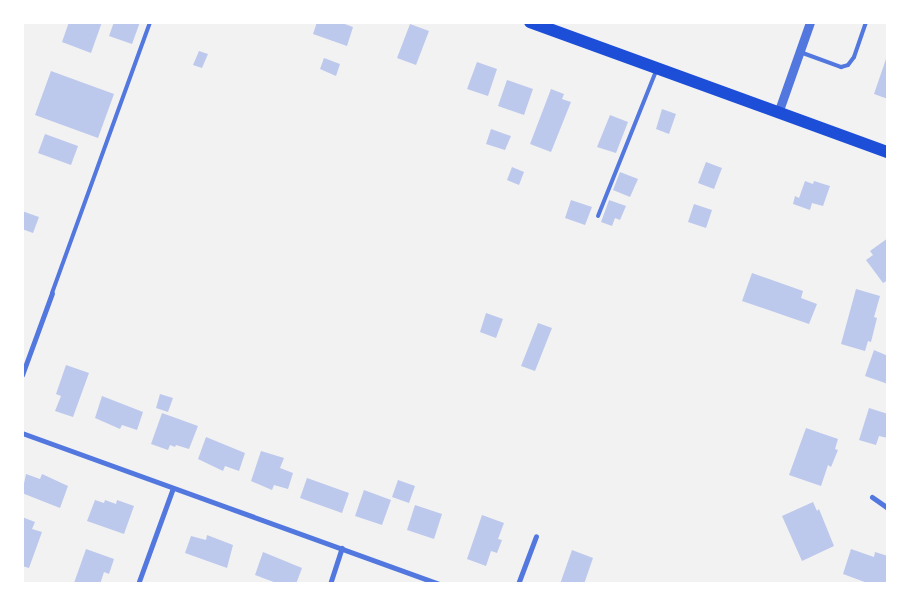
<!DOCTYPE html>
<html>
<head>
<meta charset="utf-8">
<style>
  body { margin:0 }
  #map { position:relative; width:910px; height:606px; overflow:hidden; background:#f2f2f2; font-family:"DejaVu Sans",sans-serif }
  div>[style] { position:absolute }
  .building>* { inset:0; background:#bdc9ec }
  .service>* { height:4px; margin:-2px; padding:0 2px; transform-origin:2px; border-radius:2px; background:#5277de }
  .minor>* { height:5px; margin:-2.5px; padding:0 2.5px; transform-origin:2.5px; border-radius:2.5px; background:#5277de }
  .tertiary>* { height:9px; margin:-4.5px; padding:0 4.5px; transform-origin:4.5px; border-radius:4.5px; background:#5277de }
  .primary>* { height:12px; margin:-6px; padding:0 6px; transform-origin:6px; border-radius:6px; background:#1d4ed8 }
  span { translate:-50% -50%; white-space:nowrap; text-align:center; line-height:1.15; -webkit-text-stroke:4px #fff; paint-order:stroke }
  .frame { position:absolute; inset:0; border:24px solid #fff; pointer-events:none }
</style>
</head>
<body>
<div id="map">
  <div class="building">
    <i style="clip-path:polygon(69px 22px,102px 22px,91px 53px,62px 42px)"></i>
    <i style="clip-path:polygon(114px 22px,140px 22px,132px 44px,109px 36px)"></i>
    <i style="clip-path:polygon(317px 22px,339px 22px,353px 27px,347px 46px,313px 34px)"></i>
    <i style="clip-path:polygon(410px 24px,429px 31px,416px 65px,397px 58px)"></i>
    <i style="clip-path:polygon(199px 51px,208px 54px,202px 68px,193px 65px)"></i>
    <i style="clip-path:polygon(887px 56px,888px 56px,888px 99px,874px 94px)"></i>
    <i style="clip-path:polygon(324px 58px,340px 64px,336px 76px,320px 69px)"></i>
    <i style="clip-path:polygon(477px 62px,497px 69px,488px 96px,467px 89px)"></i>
    <i style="clip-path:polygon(51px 71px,114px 94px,98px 138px,35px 115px)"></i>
    <i style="clip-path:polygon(507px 80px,533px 89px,524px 115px,498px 106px)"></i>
    <i style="clip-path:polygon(551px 89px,564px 94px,562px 99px,571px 102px,551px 152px,530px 144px)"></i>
    <i style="clip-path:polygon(662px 109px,676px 114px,669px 134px,656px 129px)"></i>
    <i style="clip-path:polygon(610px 115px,628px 122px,616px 153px,597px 147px)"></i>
    <i style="clip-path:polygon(491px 129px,511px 136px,505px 150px,486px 144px)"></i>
    <i style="clip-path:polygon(45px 134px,78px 146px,71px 165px,38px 153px)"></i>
    <i style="clip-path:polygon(706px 162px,722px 168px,714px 189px,698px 183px)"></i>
    <i style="clip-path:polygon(512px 167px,524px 172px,519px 185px,507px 180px)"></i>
    <i style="clip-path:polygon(620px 172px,638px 179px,630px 197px,613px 190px)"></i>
    <i style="clip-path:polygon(805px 181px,813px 184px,814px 181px,830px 186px,823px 206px,812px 203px,810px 210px,793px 204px,795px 196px,799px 198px)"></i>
    <i style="clip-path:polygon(571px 200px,592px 207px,585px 225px,565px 218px)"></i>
    <i style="clip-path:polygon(609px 200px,626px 206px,620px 220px,615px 218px,612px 226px,601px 222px)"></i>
    <i style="clip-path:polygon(694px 204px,712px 210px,706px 228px,688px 222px)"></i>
    <i style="clip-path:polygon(22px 211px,39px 217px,33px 233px,22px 229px)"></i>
    <i style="clip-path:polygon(888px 238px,888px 280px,883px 283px,866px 260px,873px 255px,870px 251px)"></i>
    <i style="clip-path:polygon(752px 273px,803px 291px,801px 298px,817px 304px,809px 324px,742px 301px)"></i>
    <i style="clip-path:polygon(856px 289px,880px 296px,874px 317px,877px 318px,871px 342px,868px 341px,865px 351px,841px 344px)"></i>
    <i style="clip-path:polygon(486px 313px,503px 319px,496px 338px,480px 332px)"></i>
    <i style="clip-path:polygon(538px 323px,552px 328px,535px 371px,521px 366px)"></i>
    <i style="clip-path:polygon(874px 350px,888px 356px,888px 384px,865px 376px)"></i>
    <i style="clip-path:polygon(66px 365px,89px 373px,73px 417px,55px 411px,61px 396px,56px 394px)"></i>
    <i style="clip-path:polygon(160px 394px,173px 398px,168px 412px,156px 408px)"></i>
    <i style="clip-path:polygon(102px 396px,143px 412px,137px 430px,122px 425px,120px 429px,95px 418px)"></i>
    <i style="clip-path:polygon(869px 408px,888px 414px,888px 438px,879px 436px,876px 445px,859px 440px)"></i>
    <i style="clip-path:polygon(162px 413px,198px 426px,189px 449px,176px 445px,175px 447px,170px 445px,168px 450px,151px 444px)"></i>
    <i style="clip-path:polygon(806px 428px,838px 439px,835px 449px,838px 450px,831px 467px,828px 465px,821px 486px,789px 475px)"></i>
    <i style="clip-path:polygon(206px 437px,245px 453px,239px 471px,225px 466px,223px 471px,198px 459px)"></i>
    <i style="clip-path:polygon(261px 451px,284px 458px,280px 468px,293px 473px,288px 489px,274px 485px,272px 490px,251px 481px)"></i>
    <i style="clip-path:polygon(26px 474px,40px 479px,42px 474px,68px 486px,60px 508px,22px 493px)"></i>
    <i style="clip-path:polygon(307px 478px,349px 493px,342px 513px,300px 498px)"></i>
    <i style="clip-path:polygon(398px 480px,415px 486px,409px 503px,392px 497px)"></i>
    <i style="clip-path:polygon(364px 490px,391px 500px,382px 525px,355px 516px)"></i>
    <i style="clip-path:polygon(95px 500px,104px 503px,105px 500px,116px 504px,117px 500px,134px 506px,124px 534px,87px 521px)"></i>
    <i style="clip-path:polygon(813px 502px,817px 511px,819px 509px,834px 546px,802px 561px,782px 516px)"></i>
    <i style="clip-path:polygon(415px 505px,442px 514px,434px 539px,407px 530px)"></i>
    <i style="clip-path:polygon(482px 515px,504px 523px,498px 539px,502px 540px,497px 553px,491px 551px,486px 566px,467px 559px)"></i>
    <i style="clip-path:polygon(22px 517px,35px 522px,32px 529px,42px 532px,29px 568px,22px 566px)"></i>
    <i style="clip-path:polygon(207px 535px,233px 545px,227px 568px,185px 553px,191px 536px,206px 540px)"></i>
    <i style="clip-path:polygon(86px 549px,114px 559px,109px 574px,104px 572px,100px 584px,74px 583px)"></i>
    <i style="clip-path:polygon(851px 549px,874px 557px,875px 552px,888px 556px,888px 584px,870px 584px,843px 574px)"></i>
    <i style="clip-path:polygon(572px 550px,593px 558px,584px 584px,560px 584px)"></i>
    <i style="clip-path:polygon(263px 552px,302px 568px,296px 584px,279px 584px,255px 575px)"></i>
  </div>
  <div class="service">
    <i style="left:800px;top:52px;width:44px;rotate:20.1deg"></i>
    <i style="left:841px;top:67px;width:7px;rotate:-16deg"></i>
    <i style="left:848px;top:65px;width:10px;rotate:-53deg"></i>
    <i style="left:854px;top:57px;width:37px;rotate:-71deg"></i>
    <i style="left:598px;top:216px;width:156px;rotate:-68.2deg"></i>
    <i style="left:52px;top:293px;width:288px;rotate:-70.1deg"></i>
  </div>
  <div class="minor">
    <i style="left:22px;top:375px;width:87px;rotate:-69.9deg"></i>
    <i style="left:22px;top:433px;width:444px;rotate:19.9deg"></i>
    <i style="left:872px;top:497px;width:19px;rotate:35deg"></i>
    <i style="left:138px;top:584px;width:102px;rotate:-70deg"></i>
    <i style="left:330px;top:584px;width:38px;rotate:-72deg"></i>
    <i style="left:518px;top:584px;width:51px;rotate:-69.4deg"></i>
  </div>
  <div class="tertiary">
    <i style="left:778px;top:113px;width:96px;rotate:-70.6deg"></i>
  </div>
  <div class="primary">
    <i style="left:530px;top:22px;width:381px;rotate:20deg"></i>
  </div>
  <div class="frame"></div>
</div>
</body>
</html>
